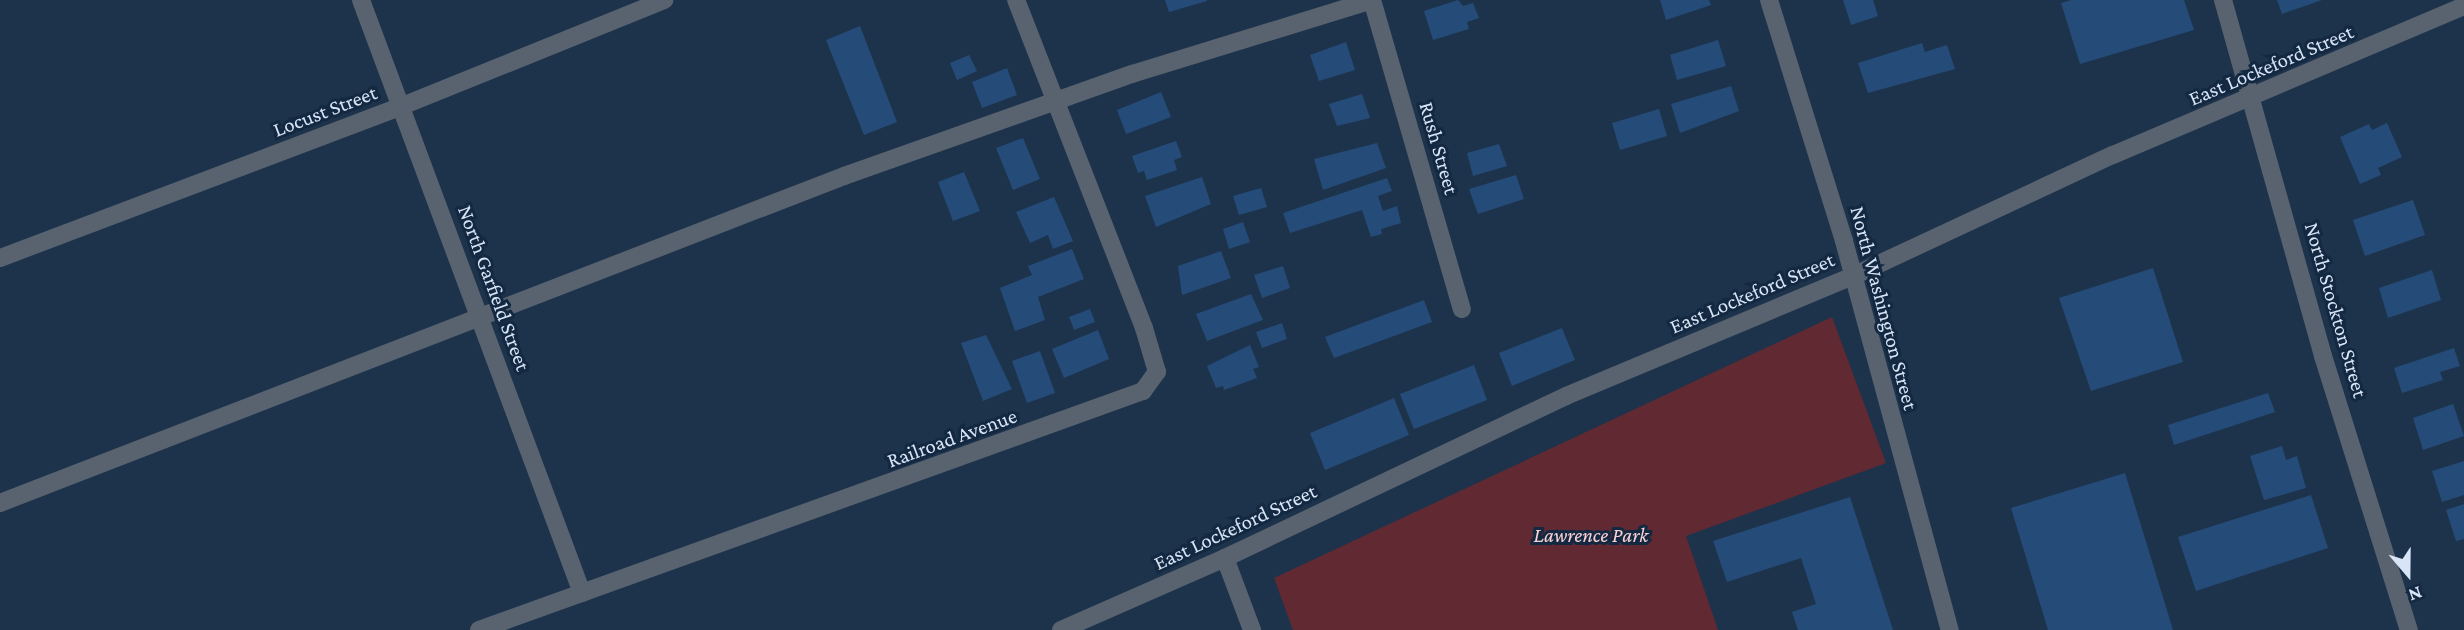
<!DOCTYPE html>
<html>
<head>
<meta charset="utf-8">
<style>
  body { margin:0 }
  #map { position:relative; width:2464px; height:630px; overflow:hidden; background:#1d324b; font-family:"Crimson Pro",serif }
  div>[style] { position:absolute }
  .green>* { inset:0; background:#612a32 }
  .building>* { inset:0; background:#254c78 }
  .minor>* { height:18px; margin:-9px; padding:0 9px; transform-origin:9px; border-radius:9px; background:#58636f }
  span { translate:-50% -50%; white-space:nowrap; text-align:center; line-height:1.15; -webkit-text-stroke:6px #132841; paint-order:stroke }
  .street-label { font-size:21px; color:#d8e5f6 }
  .park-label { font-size:21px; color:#fbd1d4; font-style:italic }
  .north { position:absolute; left:2373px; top:539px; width:70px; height:70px; -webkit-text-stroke:5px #132841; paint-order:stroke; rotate:160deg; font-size:19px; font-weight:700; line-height:28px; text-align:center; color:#d8e5f6 }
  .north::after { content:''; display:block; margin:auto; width:24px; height:32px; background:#d8e5f6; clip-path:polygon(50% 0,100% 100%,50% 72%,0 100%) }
</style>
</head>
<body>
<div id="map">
  <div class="green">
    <i style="clip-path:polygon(1832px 317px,1886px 463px,1686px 536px,1718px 630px,1293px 630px,1274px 578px)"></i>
  </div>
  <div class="building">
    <i style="clip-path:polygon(1165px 0,1207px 0,1207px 1px,1169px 12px)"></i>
    <i style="clip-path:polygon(1458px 0,1463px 6px,1473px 3px,1479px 18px,1467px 22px,1469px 29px,1433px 40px,1424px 11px)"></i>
    <i style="clip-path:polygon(1660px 0,1709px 0,1711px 5px,1666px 20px)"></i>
    <i style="clip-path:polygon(1843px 0,1873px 0,1878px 16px,1851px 25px)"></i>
    <i style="clip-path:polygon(2071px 0,2184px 0,2194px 30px,2080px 64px,2061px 3px)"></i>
    <i style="clip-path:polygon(2277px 0,2322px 0,2282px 14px)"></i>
    <i style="clip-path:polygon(860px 26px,897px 122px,864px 135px,826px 40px)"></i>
    <i style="clip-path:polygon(1718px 40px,1726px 66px,1677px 80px,1670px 55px)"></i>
    <i style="clip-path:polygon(1346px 42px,1355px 70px,1319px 81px,1310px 55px)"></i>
    <i style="clip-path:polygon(1922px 43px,1925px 52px,1947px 45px,1955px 69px,1868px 93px,1858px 63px)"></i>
    <i style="clip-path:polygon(969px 55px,977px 71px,957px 80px,950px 63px)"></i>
    <i style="clip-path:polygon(1007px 68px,1017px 95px,982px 108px,972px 82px)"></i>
    <i style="clip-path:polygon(1731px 86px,1739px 111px,1680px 133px,1671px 104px)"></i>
    <i style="clip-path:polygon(1161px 92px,1171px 117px,1126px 134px,1117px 110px)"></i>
    <i style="clip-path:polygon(1362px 94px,1370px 118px,1337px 126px,1329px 104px)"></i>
    <i style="clip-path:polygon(1659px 109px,1667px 136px,1620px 150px,1612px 123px)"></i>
    <i style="clip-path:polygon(2387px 123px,2402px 157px,2378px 168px,2381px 175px,2360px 184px,2340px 137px,2369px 124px,2372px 130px)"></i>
    <i style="clip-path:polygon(1023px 138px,1040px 179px,1013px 190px,996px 148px)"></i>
    <i style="clip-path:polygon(1176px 141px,1182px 157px,1174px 160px,1177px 170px,1147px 180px,1144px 171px,1138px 173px,1132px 156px)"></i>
    <i style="clip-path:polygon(1377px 143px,1386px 168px,1323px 190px,1314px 159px)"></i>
    <i style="clip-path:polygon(1499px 144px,1507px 166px,1473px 176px,1467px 153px)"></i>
    <i style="clip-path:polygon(964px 172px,980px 211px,953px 221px,938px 182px)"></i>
    <i style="clip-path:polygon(1516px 175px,1524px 199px,1478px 214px,1469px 189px)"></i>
    <i style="clip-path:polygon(1202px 177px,1211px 204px,1156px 227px,1145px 196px)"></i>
    <i style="clip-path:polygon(1387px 178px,1392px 191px,1378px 196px,1383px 211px,1397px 206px,1401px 223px,1381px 229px,1382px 234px,1371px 237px,1362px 210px,1290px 233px,1283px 213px)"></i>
    <i style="clip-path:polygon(1261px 188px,1267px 207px,1239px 215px,1233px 196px)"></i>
    <i style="clip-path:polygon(1054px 197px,1073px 241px,1053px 249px,1048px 235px,1030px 243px,1016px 212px)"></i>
    <i style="clip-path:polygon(2413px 200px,2425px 235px,2365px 256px,2353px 220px)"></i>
    <i style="clip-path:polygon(1243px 222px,1250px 242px,1229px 249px,1223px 229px)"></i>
    <i style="clip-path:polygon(1072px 249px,1084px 279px,1038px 297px,1045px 320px,1015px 331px,1000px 288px,1032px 275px,1028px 266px)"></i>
    <i style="clip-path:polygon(1221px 251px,1231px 278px,1182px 295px,1178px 266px)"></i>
    <i style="clip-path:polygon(1283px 266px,1290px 288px,1262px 298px,1254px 275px)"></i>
    <i style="clip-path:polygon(2153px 268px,2183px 362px,2091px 391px,2059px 298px)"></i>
    <i style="clip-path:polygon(2432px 270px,2441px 300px,2388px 318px,2379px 288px)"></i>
    <i style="clip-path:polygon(1251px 294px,1263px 320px,1207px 341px,1196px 314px)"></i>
    <i style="clip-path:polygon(1424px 300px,1432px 322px,1334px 358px,1325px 337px)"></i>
    <i style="clip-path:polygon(1090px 309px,1095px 322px,1074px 330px,1069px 317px)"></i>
    <i style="clip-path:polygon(1282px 323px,1287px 339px,1262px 348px,1256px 332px)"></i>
    <i style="clip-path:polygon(1562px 328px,1575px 360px,1512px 386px,1499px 353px)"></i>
    <i style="clip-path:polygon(1098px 330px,1109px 359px,1064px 378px,1052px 349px)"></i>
    <i style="clip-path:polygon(986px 335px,1012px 389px,983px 401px,961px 343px)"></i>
    <i style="clip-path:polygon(1250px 345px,1259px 367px,1253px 369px,1257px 378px,1224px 390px,1223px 386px,1216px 388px,1207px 366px)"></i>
    <i style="clip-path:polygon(2454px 348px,2460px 366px,2440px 372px,2443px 380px,2402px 393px,2394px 368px)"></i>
    <i style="clip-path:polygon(1040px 351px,1055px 393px,1027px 403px,1012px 361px)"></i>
    <i style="clip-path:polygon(1474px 365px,1487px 400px,1414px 429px,1400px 394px)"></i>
    <i style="clip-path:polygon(2268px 393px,2275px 412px,2174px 445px,2168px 425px)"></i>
    <i style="clip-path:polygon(1394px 398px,1409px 435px,1325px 470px,1310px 433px)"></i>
    <i style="clip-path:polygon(2453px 404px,2464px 436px,2423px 450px,2413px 418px)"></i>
    <i style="clip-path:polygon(2282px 446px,2286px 460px,2297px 456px,2306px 488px,2264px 500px,2250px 456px)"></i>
    <i style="clip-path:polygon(2464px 461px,2464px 495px,2442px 502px,2432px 471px)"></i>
    <i style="clip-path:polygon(2125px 473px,2173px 630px,2048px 630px,2011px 508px)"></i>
    <i style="clip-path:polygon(2311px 495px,2328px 548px,2196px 591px,2178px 537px)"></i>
    <i style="clip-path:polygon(1850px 497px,1893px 630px,1798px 630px,1792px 612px,1816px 604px,1801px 558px,1727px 582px,1713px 541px)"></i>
    <i style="clip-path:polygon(2464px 504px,2464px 539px,2456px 541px,2446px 510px)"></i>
  </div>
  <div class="minor">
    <i style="left:361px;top:0;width:633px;rotate:69.56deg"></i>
    <i style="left:1372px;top:0;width:322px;rotate:73.8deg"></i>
    <i style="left:1769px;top:0;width:252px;rotate:72.7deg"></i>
    <i style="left:1844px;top:241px;width:403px;rotate:74.8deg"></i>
    <i style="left:2223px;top:0;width:370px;rotate:74.3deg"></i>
    <i style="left:2323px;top:356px;width:287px;rotate:72.6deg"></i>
    <i style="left:0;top:258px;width:430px;rotate:-20.7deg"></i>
    <i style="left:402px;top:106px;width:283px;rotate:-22deg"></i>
    <i style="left:0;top:503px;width:905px;rotate:-21.18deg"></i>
    <i style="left:844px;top:176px;width:306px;rotate:-19.5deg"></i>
    <i style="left:1132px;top:74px;width:251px;rotate:-17.1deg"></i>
    <i style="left:1225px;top:558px;width:77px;rotate:69.4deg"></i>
    <i style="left:479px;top:630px;width:706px;rotate:-19.8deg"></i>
    <i style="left:1143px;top:391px;width:24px;rotate:-54deg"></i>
    <i style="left:1157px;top:372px;width:46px;rotate:-106.5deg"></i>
    <i style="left:1144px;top:328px;width:352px;rotate:-111.3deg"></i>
    <i style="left:1061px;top:630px;width:179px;rotate:-23.7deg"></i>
    <i style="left:1225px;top:558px;width:378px;rotate:-25.4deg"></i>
    <i style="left:1566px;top:396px;width:311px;rotate:-22.7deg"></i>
    <i style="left:1853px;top:276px;width:287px;rotate:-25deg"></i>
    <i style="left:2113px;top:155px;width:381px;rotate:-23deg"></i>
  </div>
  <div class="street-label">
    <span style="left:2271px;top:65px;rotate:-23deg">East Lockeford Street</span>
    <span style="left:325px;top:111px;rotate:-21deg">Locust Street</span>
    <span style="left:1439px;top:148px;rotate:74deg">Rush Street</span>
    <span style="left:494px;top:288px;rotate:70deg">North Garfield Street</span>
    <span style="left:1752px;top:293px;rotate:-23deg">East Lockeford Street</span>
    <span style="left:1884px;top:308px;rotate:75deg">North Washington Street</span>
    <span style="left:2336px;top:310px;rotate:74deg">North Stockton Street</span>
    <span style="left:952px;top:438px;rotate:-20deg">Railroad Avenue</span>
    <span style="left:1235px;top:527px;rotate:-25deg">East Lockeford Street</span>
  </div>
  <div class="park-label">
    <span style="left:1591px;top:535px">Lawrence Park</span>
  </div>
  <div class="north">N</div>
</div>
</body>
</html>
